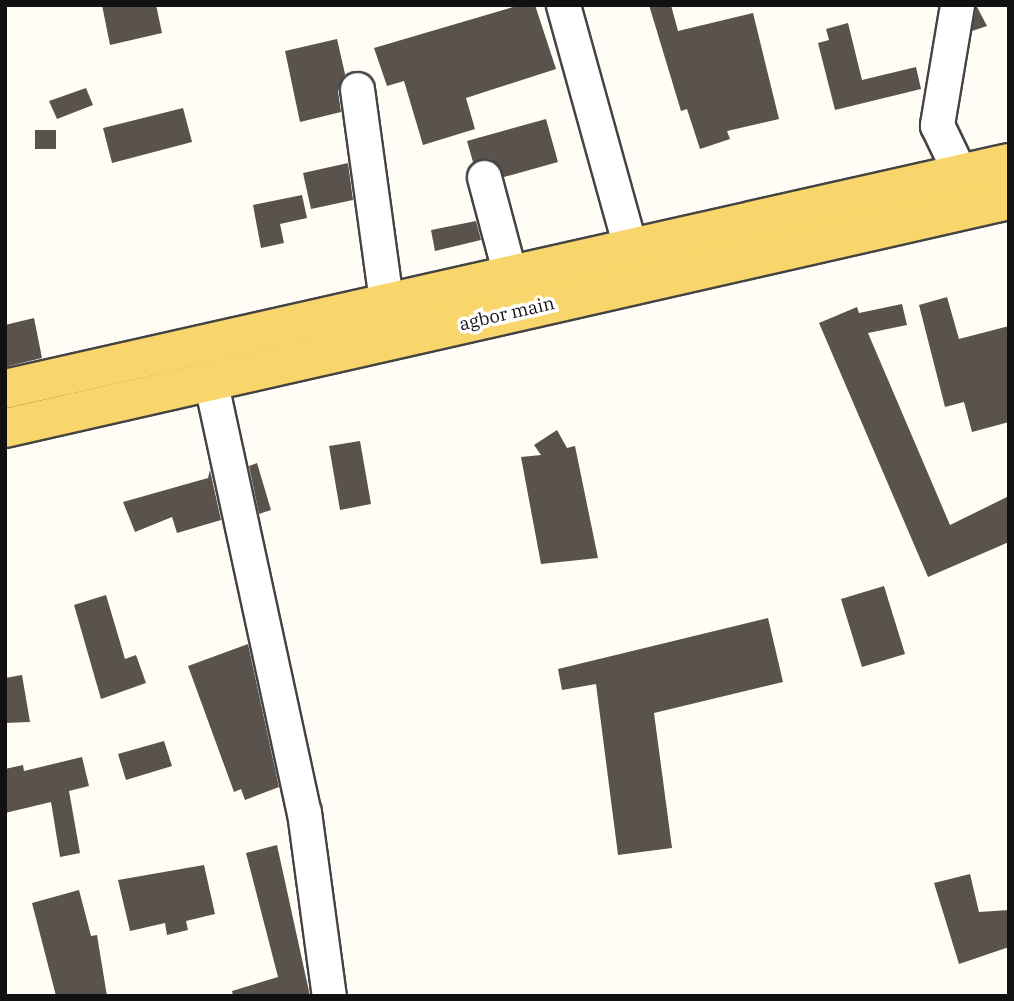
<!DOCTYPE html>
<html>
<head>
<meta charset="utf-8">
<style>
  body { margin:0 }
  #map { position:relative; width:1014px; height:1001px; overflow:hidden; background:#fffdf5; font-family:"IBM Plex Serif",serif }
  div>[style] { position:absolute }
  .building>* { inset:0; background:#5a524d }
  .roads { filter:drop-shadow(2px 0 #444) drop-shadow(-2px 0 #444) drop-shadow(0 2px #444) drop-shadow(0 -2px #444) }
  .minor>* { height:33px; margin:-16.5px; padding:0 16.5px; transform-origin:16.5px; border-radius:16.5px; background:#fff }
  .major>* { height:38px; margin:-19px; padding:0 19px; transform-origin:19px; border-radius:19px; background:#f9d66b }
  span { translate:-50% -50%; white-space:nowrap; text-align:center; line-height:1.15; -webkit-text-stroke:7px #fff; paint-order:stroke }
  .street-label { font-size:18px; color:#111 }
  .frame { position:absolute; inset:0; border:7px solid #111; pointer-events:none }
</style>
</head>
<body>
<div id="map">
  <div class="building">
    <i style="clip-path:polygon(102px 5px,156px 5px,162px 33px,110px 45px)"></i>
    <i style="clip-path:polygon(520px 5px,535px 5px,556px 69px,466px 98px,475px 129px,423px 145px,404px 81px,387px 86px,374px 48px)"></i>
    <i style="clip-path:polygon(649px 5px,671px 5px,678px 31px,753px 13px,779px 119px,727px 131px,730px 139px,700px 149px,687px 109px,681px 111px)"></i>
    <i style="clip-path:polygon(976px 5px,987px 26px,972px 31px,976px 8px)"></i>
    <i style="clip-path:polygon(848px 23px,862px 80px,916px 67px,921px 89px,835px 110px,818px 43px,829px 40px,826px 29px)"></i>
    <i style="clip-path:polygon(337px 39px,345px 74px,338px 91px,341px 112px,300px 122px,285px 51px)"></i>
    <i style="clip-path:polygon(86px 88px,93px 105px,57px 119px,49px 101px)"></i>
    <i style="clip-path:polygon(183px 108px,192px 142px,112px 163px,103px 128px)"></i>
    <i style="clip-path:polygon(546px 119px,558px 162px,504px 177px,490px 159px,473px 162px,467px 141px)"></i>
    <i style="clip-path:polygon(35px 130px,56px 130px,56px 149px,35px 149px)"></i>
    <i style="clip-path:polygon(348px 163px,353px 200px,311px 209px,303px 173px)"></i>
    <i style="clip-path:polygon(302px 195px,307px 218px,280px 224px,284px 243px,261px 248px,253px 205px)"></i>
    <i style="clip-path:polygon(476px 221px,481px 240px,435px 251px,431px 230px)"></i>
    <i style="clip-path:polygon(947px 297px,959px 339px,1009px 326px,1009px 422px,972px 432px,964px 402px,945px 407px,919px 305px)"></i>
    <i style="clip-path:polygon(902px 304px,907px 325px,868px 333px,950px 525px,1009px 496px,1009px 542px,928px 577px,819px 323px,857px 307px,859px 313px)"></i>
    <i style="clip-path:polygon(34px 318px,42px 358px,5px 367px,5px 325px)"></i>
    <i style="clip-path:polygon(557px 430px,567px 448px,575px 446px,598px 558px,541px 564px,521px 457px,541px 455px,534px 445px)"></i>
    <i style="clip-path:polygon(360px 441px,371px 504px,340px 510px,329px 446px)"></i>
    <i style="clip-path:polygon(257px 463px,271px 510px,259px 514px,249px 466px)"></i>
    <i style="clip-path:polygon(210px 470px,221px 520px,177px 533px,172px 517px,135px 532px,123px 502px,208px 478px)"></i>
    <i style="clip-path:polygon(884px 586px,905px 654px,862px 667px,841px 599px)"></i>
    <i style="clip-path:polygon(106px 595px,125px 659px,136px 655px,146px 683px,101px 699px,74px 605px)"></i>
    <i style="clip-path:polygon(768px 618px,783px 682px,654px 713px,672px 848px,618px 855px,596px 684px,562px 690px,558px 669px)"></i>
    <i style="clip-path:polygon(248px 644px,279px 787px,245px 800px,241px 789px,234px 792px,188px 666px)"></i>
    <i style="clip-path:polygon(22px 675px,30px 722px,5px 723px,5px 678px)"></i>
    <i style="clip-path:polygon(164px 741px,172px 766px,126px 780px,118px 754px)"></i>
    <i style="clip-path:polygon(82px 757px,89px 786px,69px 791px,80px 853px,60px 857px,51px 802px,5px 813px,5px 769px,23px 765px,24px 771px)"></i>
    <i style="clip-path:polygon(277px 845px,310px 996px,233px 996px,232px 991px,278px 977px,246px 853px)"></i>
    <i style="clip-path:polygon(204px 865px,215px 914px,186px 921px,188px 930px,167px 935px,165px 923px,130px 931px,118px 880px)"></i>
    <i style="clip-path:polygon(970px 874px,979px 912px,1009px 910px,1009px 947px,959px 964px,934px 883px)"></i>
    <i style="clip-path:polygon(79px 890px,91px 936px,97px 935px,107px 996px,56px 996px,32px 903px)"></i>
  </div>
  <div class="roads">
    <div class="minor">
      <i style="left:563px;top:5px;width:250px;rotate:74.5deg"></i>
      <i style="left:957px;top:5px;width:122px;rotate:99.5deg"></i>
      <i style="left:937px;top:125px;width:53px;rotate:64.4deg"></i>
      <i style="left:357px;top:89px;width:242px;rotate:82.2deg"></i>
      <i style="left:484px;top:177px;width:101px;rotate:75.1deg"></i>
      <i style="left:210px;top:379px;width:443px;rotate:77.8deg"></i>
      <i style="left:304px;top:812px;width:186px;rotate:82.3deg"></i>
    </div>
    <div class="major">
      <i style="left:5px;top:389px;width:1029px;rotate:-12.69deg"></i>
      <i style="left:5px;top:428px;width:1030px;rotate:-12.79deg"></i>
    </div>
  </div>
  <div class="street-label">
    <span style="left:507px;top:314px;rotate:-13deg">agbor main</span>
  </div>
  <div class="frame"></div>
</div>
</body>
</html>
